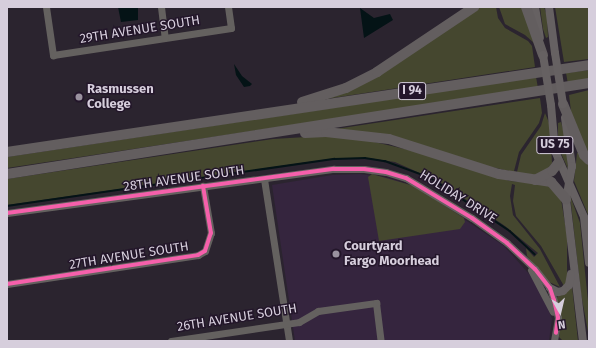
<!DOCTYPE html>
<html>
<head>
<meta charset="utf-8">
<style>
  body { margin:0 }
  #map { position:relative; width:596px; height:348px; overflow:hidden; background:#2b242f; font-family:"Fira Sans",sans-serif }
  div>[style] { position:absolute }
  .built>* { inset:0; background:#35253e }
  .green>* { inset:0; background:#45472f }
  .water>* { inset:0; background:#041316 }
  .stream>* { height:1.5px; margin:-0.75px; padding:0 0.75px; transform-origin:0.75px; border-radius:0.75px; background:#041316 }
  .minor>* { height:7px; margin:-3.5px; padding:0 3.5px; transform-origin:3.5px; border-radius:3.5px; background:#64615f }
  .major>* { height:8px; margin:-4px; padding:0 4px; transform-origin:4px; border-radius:4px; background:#666162 }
  .highway>* { height:10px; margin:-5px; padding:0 5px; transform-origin:5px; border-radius:5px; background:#635e5f }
  .major-bridge>* { height:8px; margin:-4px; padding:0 4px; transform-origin:4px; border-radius:4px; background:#666162 }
  .cycleway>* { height:4px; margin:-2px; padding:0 2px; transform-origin:2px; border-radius:2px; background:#f560ab }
  .dots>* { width:11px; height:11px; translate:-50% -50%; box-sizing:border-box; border:2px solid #23162a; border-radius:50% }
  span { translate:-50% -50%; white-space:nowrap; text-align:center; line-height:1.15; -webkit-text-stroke:3px #23162a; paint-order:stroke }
  .shield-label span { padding:1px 3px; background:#23162a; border:1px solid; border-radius:3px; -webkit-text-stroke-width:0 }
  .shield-label { font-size:12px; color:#d6cedc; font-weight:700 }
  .street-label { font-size:13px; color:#d6cedc }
  .poi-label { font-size:13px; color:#d6cedc; font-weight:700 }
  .left { translate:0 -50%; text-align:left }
  .frame { position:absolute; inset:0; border:8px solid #d6cedc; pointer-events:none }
  .north { position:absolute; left:540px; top:292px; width:40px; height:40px; -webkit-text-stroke:3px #23162a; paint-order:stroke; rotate:172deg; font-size:11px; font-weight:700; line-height:16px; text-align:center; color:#d6cedc }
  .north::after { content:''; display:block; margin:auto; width:14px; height:18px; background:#d6cedc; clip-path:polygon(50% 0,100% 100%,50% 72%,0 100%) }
</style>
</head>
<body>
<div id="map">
  <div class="built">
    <i style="clip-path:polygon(360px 174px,389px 178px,418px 188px,504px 246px,538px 284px,552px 319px,549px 341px,295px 341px,272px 185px,332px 175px)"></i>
  </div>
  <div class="green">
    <i style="clip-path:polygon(480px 7px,496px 7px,498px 18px,505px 28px,528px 41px,532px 46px,535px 67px,326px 99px)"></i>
    <i style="clip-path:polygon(499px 7px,523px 7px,534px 43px,525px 35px,505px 24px)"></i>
    <i style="clip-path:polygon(540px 7px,544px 7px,547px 16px,548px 37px,546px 38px,543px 29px)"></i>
    <i style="clip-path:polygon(555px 7px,589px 7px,589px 59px,564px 62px)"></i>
    <i style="clip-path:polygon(589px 70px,589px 80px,568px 84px,566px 73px)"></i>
    <i style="clip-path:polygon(536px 77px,538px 88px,7px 168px,7px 157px)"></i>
    <i style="clip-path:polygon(589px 90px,589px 156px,572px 119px,569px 95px)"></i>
    <i style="clip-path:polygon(540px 98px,542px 113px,539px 123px,519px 152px,514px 171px,517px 172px,521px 155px,541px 126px,545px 113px,550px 125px,552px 163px,546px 171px,531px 176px,329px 130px)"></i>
    <i style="clip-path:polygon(561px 122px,567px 143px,568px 169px,559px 149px,558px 137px,558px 123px)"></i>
    <i style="clip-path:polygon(323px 136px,370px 141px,422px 153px,510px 181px,546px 184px,561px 199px,567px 236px,567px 280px,564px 286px,541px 246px,516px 216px,513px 201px,515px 185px,512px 184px,510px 196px,513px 215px,540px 249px,560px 287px,547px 281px,527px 256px,526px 248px,534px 257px,538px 253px,505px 226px,440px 182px,395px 162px,368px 158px,336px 158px,7px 205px,7px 179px,273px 139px)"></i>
    <i style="clip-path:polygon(577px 153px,580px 153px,589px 165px,589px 217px,574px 181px)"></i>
    <i style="clip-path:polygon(372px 174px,414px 186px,464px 218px,465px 222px,460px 229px,379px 241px,368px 177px)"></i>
    <i style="clip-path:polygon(570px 195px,580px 223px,589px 311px,589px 337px,581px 294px)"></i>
    <i style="clip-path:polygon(572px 286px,578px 341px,563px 341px,559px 337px,561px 320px,556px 298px)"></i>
  </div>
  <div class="water">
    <i style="clip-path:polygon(118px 7px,138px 7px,138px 20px,121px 22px)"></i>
    <i style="clip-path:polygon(360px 8px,374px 18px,390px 14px,393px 20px,364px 38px)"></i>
    <i style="clip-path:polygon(234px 64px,242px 76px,252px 84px,250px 86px,244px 87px,236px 75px)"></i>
  </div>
  <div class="stream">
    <i style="left:7px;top:206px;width:331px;rotate:-8.2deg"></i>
    <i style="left:335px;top:159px;width:30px;rotate:-2deg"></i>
    <i style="left:365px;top:158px;width:20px;rotate:9deg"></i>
    <i style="left:385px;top:161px;width:49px;rotate:20.3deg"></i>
    <i style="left:431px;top:178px;width:95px;rotate:33.9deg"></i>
    <i style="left:510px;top:231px;width:34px;rotate:43deg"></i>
  </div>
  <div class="minor">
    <i style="left:46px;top:7px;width:49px;rotate:81.7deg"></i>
    <i style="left:53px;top:55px;width:180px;rotate:-8.6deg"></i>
    <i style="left:231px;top:28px;width:21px;rotate:-98deg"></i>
    <i style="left:161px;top:7px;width:31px;rotate:83deg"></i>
    <i style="left:264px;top:179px;width:164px;rotate:81.2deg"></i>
    <i style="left:7px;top:213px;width:330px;rotate:-7.7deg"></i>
    <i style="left:334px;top:169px;width:30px"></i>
    <i style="left:364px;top:169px;width:22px;rotate:8deg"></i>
    <i style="left:386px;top:172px;width:21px;rotate:17deg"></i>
    <i style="left:406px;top:178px;width:77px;rotate:31.2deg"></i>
    <i style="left:472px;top:218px;width:43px;rotate:35.5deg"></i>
    <i style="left:507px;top:243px;width:38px;rotate:43deg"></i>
    <i style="left:535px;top:269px;width:24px;rotate:52deg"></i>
    <i style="left:550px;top:288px;width:21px;rotate:73deg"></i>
    <i style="left:556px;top:308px;width:10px;rotate:79deg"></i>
    <i style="left:558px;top:318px;width:23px;rotate:100deg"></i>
    <i style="left:531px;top:270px;width:47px;rotate:62.4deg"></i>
    <i style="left:7px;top:284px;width:193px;rotate:-8.6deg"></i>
    <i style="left:198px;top:255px;width:8px;rotate:-30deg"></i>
    <i style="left:205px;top:251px;width:19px;rotate:-72deg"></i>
    <i style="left:211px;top:233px;width:48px;rotate:-99.7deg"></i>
    <i style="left:171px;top:341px;width:129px;rotate:-8.4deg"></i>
    <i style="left:299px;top:322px;width:22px;rotate:-30deg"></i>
    <i style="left:318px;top:311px;width:59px;rotate:-7.9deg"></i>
    <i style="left:376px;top:303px;width:38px;rotate:83deg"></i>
  </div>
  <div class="major">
    <i style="left:535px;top:7px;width:31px;rotate:81deg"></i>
    <i style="left:549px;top:7px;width:46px;rotate:82.6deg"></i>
    <i style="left:551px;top:105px;width:46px;rotate:85deg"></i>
    <i style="left:555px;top:151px;width:72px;rotate:66.3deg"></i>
    <i style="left:584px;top:217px;width:46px;rotate:83.8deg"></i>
    <i style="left:565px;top:118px;width:49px;rotate:81.7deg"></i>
    <i style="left:572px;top:166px;width:34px;rotate:100deg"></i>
    <i style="left:566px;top:199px;width:143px;rotate:83.2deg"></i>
    <i style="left:550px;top:288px;width:9px;rotate:27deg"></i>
    <i style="left:558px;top:292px;width:5px;rotate:-11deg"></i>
    <i style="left:563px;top:291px;width:8px;rotate:-45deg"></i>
    <i style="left:569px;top:285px;width:11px;rotate:-80deg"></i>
  </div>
  <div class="highway">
    <i style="left:526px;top:7px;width:51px;rotate:70.5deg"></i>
    <i style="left:302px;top:102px;width:46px;rotate:-17.7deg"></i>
    <i style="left:346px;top:88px;width:35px;rotate:-27deg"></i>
    <i style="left:377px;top:72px;width:117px;rotate:-33.8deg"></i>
    <i style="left:563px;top:104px;width:55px;rotate:67.6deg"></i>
    <i style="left:584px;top:155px;width:7px;rotate:45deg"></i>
    <i style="left:305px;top:133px;width:21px;rotate:-3deg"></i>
    <i style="left:326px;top:132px;width:63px;rotate:6.3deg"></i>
    <i style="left:389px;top:139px;width:115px;rotate:17.7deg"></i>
    <i style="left:499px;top:174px;width:53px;rotate:8.7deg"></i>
    <i style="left:551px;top:182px;width:23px;rotate:49deg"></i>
    <i style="left:7px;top:152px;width:588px;rotate:-8.5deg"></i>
    <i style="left:7px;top:174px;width:589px;rotate:-8.89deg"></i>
    <i style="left:535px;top:180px;width:19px;rotate:-28deg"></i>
    <i style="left:552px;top:171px;width:11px;rotate:-52deg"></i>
  </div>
  <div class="major-bridge">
    <i style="left:555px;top:53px;width:52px;rotate:81.1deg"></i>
    <i style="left:543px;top:55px;width:51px;rotate:80.9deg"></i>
  </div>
  <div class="cycleway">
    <i style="left:7px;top:213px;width:330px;rotate:-7.7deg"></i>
    <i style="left:334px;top:169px;width:30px"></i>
    <i style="left:364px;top:169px;width:22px;rotate:8deg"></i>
    <i style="left:386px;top:172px;width:21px;rotate:17deg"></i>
    <i style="left:406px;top:178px;width:77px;rotate:31.2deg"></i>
    <i style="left:472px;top:218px;width:43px;rotate:35.5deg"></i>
    <i style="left:507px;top:243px;width:38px;rotate:43deg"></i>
    <i style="left:535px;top:269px;width:24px;rotate:52deg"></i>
    <i style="left:550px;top:288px;width:13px;rotate:72deg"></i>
    <i style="left:554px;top:300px;width:18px;rotate:77deg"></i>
    <i style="left:558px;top:318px;width:15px;rotate:98deg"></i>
    <i style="left:7px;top:284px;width:193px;rotate:-8.6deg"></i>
    <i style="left:198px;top:255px;width:8px;rotate:-30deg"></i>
    <i style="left:205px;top:251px;width:19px;rotate:-72deg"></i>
    <i style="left:211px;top:233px;width:48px;rotate:-99.7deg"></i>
  </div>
  <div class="dots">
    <i style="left:79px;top:97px;background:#9a929f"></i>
    <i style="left:336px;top:254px;background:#9a929f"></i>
  </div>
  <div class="shield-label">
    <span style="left:412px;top:91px">I 94</span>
    <span style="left:555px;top:145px">US 75</span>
  </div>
  <div class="street-label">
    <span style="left:140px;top:30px;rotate:-9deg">29TH AVENUE SOUTH</span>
    <span style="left:184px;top:179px;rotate:-8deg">28TH AVENUE SOUTH</span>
    <span style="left:458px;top:197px;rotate:32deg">HOLIDAY DRIVE</span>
    <span style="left:129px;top:256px;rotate:-9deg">27TH AVENUE SOUTH</span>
    <span style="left:237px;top:318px;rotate:-9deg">26TH AVENUE SOUTH</span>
  </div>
  <div class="poi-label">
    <span class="left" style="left:87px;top:97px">Rasmussen<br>College</span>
    <span class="left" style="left:344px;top:254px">Courtyard<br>Fargo Moorhead</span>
  </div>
  <div class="frame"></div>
  <div class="north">N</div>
</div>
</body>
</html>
